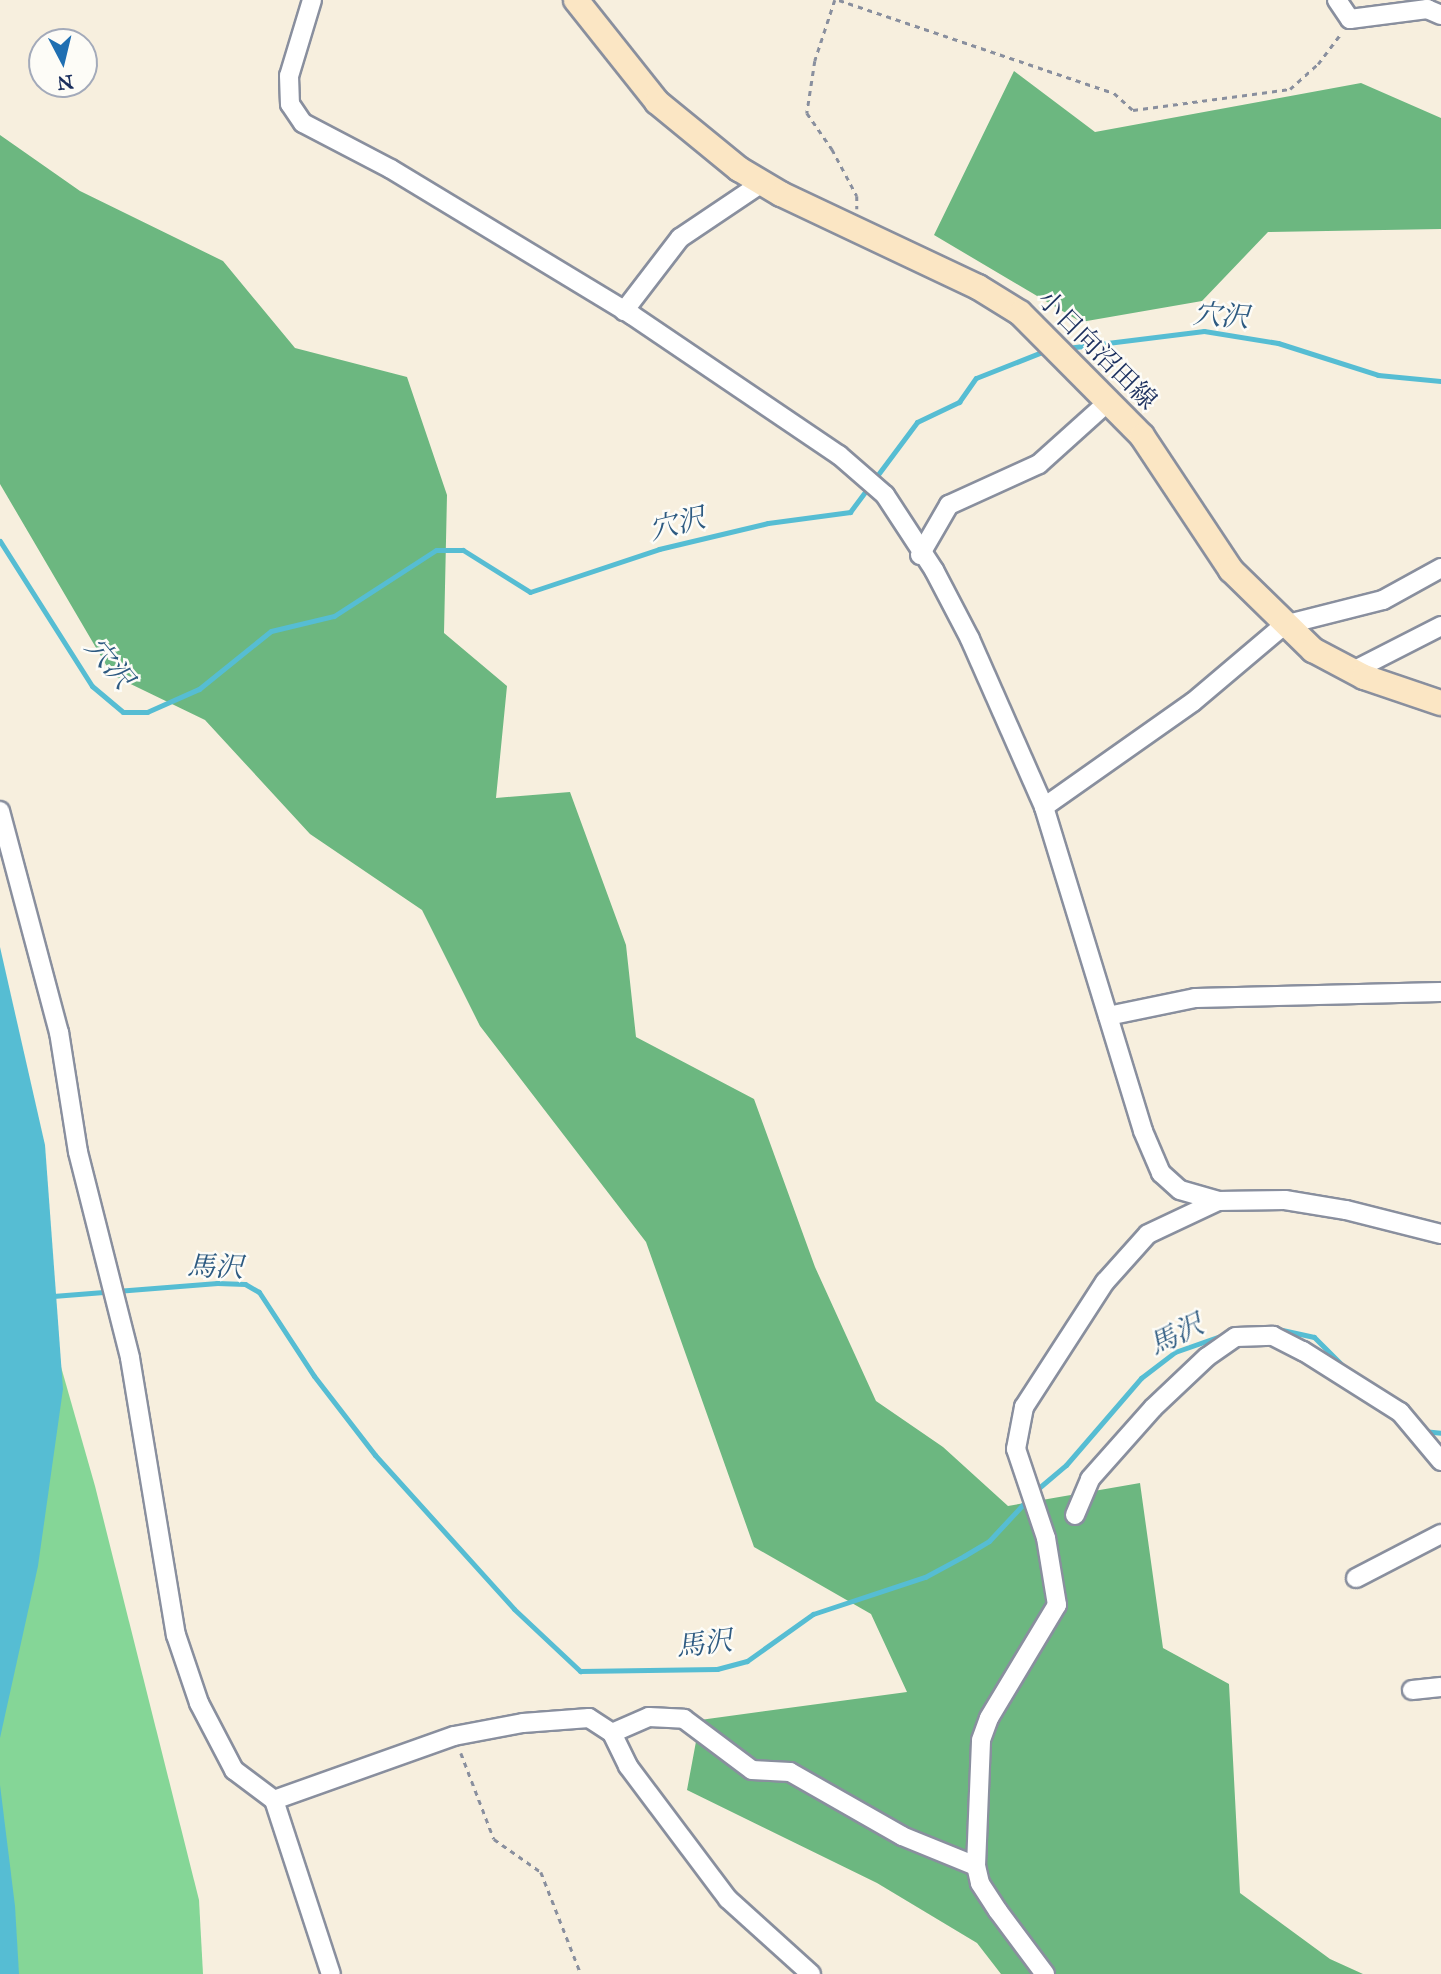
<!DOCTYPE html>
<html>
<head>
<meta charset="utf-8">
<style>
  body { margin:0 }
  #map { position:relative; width:1441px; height:1974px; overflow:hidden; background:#f7efde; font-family:"IM FELL Great Primer","Noto Serif JP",serif }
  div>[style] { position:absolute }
  .green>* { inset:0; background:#85d697 }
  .forest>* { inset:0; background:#6cb780 }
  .water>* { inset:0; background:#56bdd3 }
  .stream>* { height:5px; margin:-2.5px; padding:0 2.5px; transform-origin:2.5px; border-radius:2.5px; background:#56bdd3 }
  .path>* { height:2.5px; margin-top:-1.25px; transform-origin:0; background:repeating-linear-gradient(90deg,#898f9e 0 5px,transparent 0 10px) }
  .roads { filter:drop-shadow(2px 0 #898f9e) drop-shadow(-2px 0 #898f9e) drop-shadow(0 2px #898f9e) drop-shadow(0 -2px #898f9e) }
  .minor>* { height:18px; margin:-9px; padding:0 9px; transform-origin:9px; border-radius:9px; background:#fff }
  .secondary>* { height:24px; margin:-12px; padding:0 12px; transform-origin:12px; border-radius:12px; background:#fbe6c4 }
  span { translate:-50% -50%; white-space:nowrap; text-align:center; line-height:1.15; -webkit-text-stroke:5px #fdfcf7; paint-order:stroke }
  .street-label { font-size:26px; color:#1b2f5e }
  .water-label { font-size:28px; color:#2d5a81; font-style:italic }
  .north { position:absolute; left:28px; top:28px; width:70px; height:70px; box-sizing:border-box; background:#fdfcf7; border:2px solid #a3aaba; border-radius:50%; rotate:173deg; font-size:19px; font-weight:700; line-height:28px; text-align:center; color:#1b2f5e }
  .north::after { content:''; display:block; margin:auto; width:24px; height:32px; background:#1f6fb2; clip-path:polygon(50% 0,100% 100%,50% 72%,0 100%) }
</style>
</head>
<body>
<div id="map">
  <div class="green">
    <i style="clip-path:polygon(0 1153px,95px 1486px,199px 1900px,203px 1974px,0 1974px)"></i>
  </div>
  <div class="forest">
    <i style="clip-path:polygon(1014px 71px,1095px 132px,1361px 83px,1441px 118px,1441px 229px,1268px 232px,1202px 301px,1081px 322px,934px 235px)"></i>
    <i style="clip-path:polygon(0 135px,80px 191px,223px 261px,295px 348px,407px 377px,447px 495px,444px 633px,507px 686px,496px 798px,570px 792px,626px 945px,636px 1037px,754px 1099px,815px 1267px,876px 1401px,943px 1447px,1008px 1506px,1140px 1483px,1163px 1648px,1229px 1684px,1240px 1893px,1330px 1959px,1363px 1974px,1001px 1974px,977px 1943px,877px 1883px,687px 1790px,700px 1720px,907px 1692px,871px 1614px,754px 1547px,646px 1242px,480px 1026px,422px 910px,310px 834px,205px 720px,112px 675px,0 484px)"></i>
  </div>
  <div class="water">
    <i style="clip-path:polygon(0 947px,45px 1145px,63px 1389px,38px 1566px,0 1738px)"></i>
    <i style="clip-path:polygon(0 1785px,15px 1906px,19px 1974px,0 1974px)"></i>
  </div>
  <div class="stream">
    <i style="left:1067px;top:348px;width:138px;rotate:-7.1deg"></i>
    <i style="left:1204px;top:331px;width:75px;rotate:9.2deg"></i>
    <i style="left:1278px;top:343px;width:105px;rotate:17.7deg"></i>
    <i style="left:1378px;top:375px;width:63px;rotate:5.4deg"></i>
    <i style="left:0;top:541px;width:172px;rotate:57.6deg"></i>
    <i style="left:92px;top:686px;width:40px;rotate:40deg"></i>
    <i style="left:123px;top:712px;width:24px"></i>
    <i style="left:147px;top:712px;width:57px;rotate:-23.9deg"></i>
    <i style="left:199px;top:689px;width:92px;rotate:-38.9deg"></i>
    <i style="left:271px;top:631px;width:65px;rotate:-13.4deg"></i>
    <i style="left:334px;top:616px;width:121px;rotate:-32.9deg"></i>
    <i style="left:436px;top:550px;width:27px"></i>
    <i style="left:463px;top:550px;width:79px;rotate:32.1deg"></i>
    <i style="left:530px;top:592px;width:136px;rotate:-18.4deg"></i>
    <i style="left:659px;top:549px;width:112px;rotate:-13.4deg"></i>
    <i style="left:768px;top:523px;width:83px;rotate:-7.6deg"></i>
    <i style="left:850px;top:512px;width:112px;rotate:-53.3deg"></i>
    <i style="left:917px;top:422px;width:47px;rotate:-25.5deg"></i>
    <i style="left:959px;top:402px;width:29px;rotate:-55deg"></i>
    <i style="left:976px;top:378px;width:76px;rotate:-21.5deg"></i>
    <i style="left:53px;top:1296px;width:165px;rotate:-4.5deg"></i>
    <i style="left:217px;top:1283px;width:28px;rotate:2deg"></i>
    <i style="left:245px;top:1284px;width:16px;rotate:30deg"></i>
    <i style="left:259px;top:1292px;width:100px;rotate:56.8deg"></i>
    <i style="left:314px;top:1376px;width:100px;rotate:52.3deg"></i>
    <i style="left:375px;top:1455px;width:207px;rotate:47.9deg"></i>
    <i style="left:514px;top:1609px;width:91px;rotate:43.2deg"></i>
    <i style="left:580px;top:1671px;width:137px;rotate:-0.8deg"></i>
    <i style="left:717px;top:1669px;width:31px;rotate:-15deg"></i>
    <i style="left:747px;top:1661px;width:81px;rotate:-35.5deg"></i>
    <i style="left:813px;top:1614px;width:118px;rotate:-18.3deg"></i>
    <i style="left:925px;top:1577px;width:44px;rotate:-28.3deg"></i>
    <i style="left:964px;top:1556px;width:29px;rotate:-31deg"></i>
    <i style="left:989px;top:1541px;width:57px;rotate:-47.1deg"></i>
    <i style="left:1273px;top:1328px;width:42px;rotate:12.4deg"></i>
    <i style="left:1314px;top:1337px;width:45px;rotate:45deg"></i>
    <i style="left:1423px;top:1431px;width:18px;rotate:6deg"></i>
    <i style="left:1034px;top:1492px;width:42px;rotate:-40.2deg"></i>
    <i style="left:1066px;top:1465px;width:115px;rotate:-49.2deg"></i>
    <i style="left:1141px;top:1378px;width:43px;rotate:-37.4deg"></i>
    <i style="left:1175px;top:1352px;width:60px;rotate:-19.3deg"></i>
  </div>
  <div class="path">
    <i style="left:835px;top:0;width:64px;rotate:108.2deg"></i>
    <i style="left:815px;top:61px;width:53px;rotate:98.7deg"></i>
    <i style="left:807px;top:113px;width:44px;rotate:55.2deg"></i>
    <i style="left:832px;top:149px;width:53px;rotate:62deg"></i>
    <i style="left:857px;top:196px;width:13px;rotate:90deg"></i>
    <i style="left:839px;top:0;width:290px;rotate:18.7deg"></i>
    <i style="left:1114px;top:93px;width:25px;rotate:42deg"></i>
    <i style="left:1133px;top:110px;width:158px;rotate:-7.6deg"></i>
    <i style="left:1290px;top:89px;width:38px;rotate:-42deg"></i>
    <i style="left:1318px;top:64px;width:39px;rotate:-53deg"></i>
    <i style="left:461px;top:1753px;width:92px;rotate:69deg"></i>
    <i style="left:494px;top:1839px;width:57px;rotate:35.1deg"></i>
    <i style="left:541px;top:1872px;width:110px;rotate:68.6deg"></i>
  </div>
  <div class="roads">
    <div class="minor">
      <i style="left:312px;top:0;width:79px;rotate:106.8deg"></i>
      <i style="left:289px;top:76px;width:28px;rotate:88deg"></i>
      <i style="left:290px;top:104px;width:23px;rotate:56deg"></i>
      <i style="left:303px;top:123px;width:99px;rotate:27.6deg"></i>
      <i style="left:391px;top:169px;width:282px;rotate:31.2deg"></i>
      <i style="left:632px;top:315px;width:250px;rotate:34.1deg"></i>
      <i style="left:839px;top:455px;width:61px;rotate:41deg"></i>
      <i style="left:885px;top:495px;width:90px;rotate:56.8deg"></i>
      <i style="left:934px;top:570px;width:78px;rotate:62.4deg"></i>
      <i style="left:970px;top:639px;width:184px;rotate:66.2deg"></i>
      <i style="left:1044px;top:807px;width:339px;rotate:73deg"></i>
      <i style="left:1143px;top:1131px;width:46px;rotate:66.8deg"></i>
      <i style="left:1161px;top:1173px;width:25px;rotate:42deg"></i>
      <i style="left:1180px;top:1190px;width:40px;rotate:16deg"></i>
      <i style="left:1218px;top:1201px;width:67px;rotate:-0.9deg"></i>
      <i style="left:1285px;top:1200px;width:62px;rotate:9.3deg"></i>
      <i style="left:1346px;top:1210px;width:98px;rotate:14.2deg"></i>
      <i style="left:1337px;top:0;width:23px;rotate:56deg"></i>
      <i style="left:1350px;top:19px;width:78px;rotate:-7.4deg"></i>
      <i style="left:1427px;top:9px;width:15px;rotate:23deg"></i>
      <i style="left:624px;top:311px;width:92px;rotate:-52.5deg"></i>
      <i style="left:680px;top:238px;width:99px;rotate:-33.9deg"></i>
      <i style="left:920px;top:555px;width:58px;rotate:-59.9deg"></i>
      <i style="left:949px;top:505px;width:99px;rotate:-24.5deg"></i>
      <i style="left:1039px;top:464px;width:94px;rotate:-42deg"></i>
      <i style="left:1353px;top:671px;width:99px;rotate:-27.1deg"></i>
      <i style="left:1044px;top:807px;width:182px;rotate:-35.2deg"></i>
      <i style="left:1193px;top:702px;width:119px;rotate:-40.2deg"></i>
      <i style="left:1284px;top:625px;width:102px;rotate:-14.2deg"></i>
      <i style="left:1383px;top:600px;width:66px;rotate:-28.9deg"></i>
      <i style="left:0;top:811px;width:229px;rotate:75.1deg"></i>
      <i style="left:59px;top:1032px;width:121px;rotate:81deg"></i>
      <i style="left:78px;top:1152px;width:212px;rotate:75.8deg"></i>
      <i style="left:130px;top:1358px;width:281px;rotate:80.6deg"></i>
      <i style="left:176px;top:1635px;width:72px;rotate:71.3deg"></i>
      <i style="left:199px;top:1703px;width:76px;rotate:62.4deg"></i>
      <i style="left:234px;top:1770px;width:50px;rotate:36.9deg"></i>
      <i style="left:274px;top:1800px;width:183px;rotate:71.9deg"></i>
      <i style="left:1108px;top:1016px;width:89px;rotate:-11.7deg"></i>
      <i style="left:1195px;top:998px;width:246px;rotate:-1.4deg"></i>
      <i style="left:1075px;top:1515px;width:39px;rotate:-67deg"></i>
      <i style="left:1090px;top:1479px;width:95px;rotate:-48.4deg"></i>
      <i style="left:1153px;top:1408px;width:74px;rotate:-43.4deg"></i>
      <i style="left:1207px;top:1357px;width:35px;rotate:-35deg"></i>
      <i style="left:1236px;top:1337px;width:37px;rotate:-2deg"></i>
      <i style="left:1273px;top:1336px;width:34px;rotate:27deg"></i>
      <i style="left:1303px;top:1351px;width:115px;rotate:32.2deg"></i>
      <i style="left:1400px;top:1412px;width:64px;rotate:50.1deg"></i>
      <i style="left:1356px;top:1578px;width:96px;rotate:-27.4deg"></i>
      <i style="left:1412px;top:1690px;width:29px;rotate:-6deg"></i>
      <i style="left:612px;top:1733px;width:40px;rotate:-23.4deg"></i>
      <i style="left:649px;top:1717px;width:35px;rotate:3deg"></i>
      <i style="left:684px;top:1719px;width:85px;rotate:36.9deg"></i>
      <i style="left:752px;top:1770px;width:38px;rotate:3deg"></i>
      <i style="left:790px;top:1772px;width:129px;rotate:29.7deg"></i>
      <i style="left:902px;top:1836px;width:80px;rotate:22.1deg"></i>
      <i style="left:274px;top:1800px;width:191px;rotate:-19.6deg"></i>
      <i style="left:454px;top:1736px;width:70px;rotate:-10.7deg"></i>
      <i style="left:523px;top:1723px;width:66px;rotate:-4.3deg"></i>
      <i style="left:589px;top:1718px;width:27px;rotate:33deg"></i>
      <i style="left:612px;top:1733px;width:37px;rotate:64deg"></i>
      <i style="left:628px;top:1766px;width:166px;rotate:53.1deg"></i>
      <i style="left:728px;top:1899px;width:112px;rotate:42.1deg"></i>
      <i style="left:1045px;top:1974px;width:79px;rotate:-126.7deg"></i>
      <i style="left:998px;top:1911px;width:33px;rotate:-123deg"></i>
      <i style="left:980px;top:1883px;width:17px;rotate:-103deg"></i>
      <i style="left:976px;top:1866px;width:126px;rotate:-87.7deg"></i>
      <i style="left:981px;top:1740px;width:23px;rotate:-70deg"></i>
      <i style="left:989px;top:1718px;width:132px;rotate:-59deg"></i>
      <i style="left:1057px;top:1605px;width:68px;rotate:-99.3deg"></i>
      <i style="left:1046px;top:1538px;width:94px;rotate:-108.6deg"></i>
      <i style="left:1016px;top:1449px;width:43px;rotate:-79.2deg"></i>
      <i style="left:1024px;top:1407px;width:149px;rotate:-57.1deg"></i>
      <i style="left:1105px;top:1282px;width:64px;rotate:-48.1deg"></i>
      <i style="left:1148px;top:1234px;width:77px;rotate:-25.2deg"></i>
    </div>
    <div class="secondary">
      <i style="left:576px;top:0;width:130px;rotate:51.5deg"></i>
      <i style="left:657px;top:102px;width:106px;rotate:39.3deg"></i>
      <i style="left:739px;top:169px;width:49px;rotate:30.8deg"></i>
      <i style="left:781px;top:194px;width:218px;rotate:25.3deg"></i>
      <i style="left:978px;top:287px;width:49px;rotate:31.8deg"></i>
      <i style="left:1020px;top:313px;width:173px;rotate:45.2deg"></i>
      <i style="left:1142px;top:436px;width:161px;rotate:56.4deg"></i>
      <i style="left:1231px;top:570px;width:115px;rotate:44.3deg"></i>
      <i style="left:1313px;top:650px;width:58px;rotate:27.9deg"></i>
      <i style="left:1364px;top:677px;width:81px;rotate:18.7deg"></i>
    </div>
  </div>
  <div class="street-label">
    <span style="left:1097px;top:350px;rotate:45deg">小日向沼田線</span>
  </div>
  <div class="water-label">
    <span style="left:1221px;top:316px;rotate:4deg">穴沢</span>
    <span style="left:677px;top:524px;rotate:-14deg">穴沢</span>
    <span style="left:109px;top:663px;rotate:50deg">穴沢</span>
    <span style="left:215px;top:1267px;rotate:2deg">馬沢</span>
    <span style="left:1176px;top:1335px;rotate:-26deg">馬沢</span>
    <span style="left:704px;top:1644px;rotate:-7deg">馬沢</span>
  </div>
  <div class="north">N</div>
</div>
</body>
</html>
